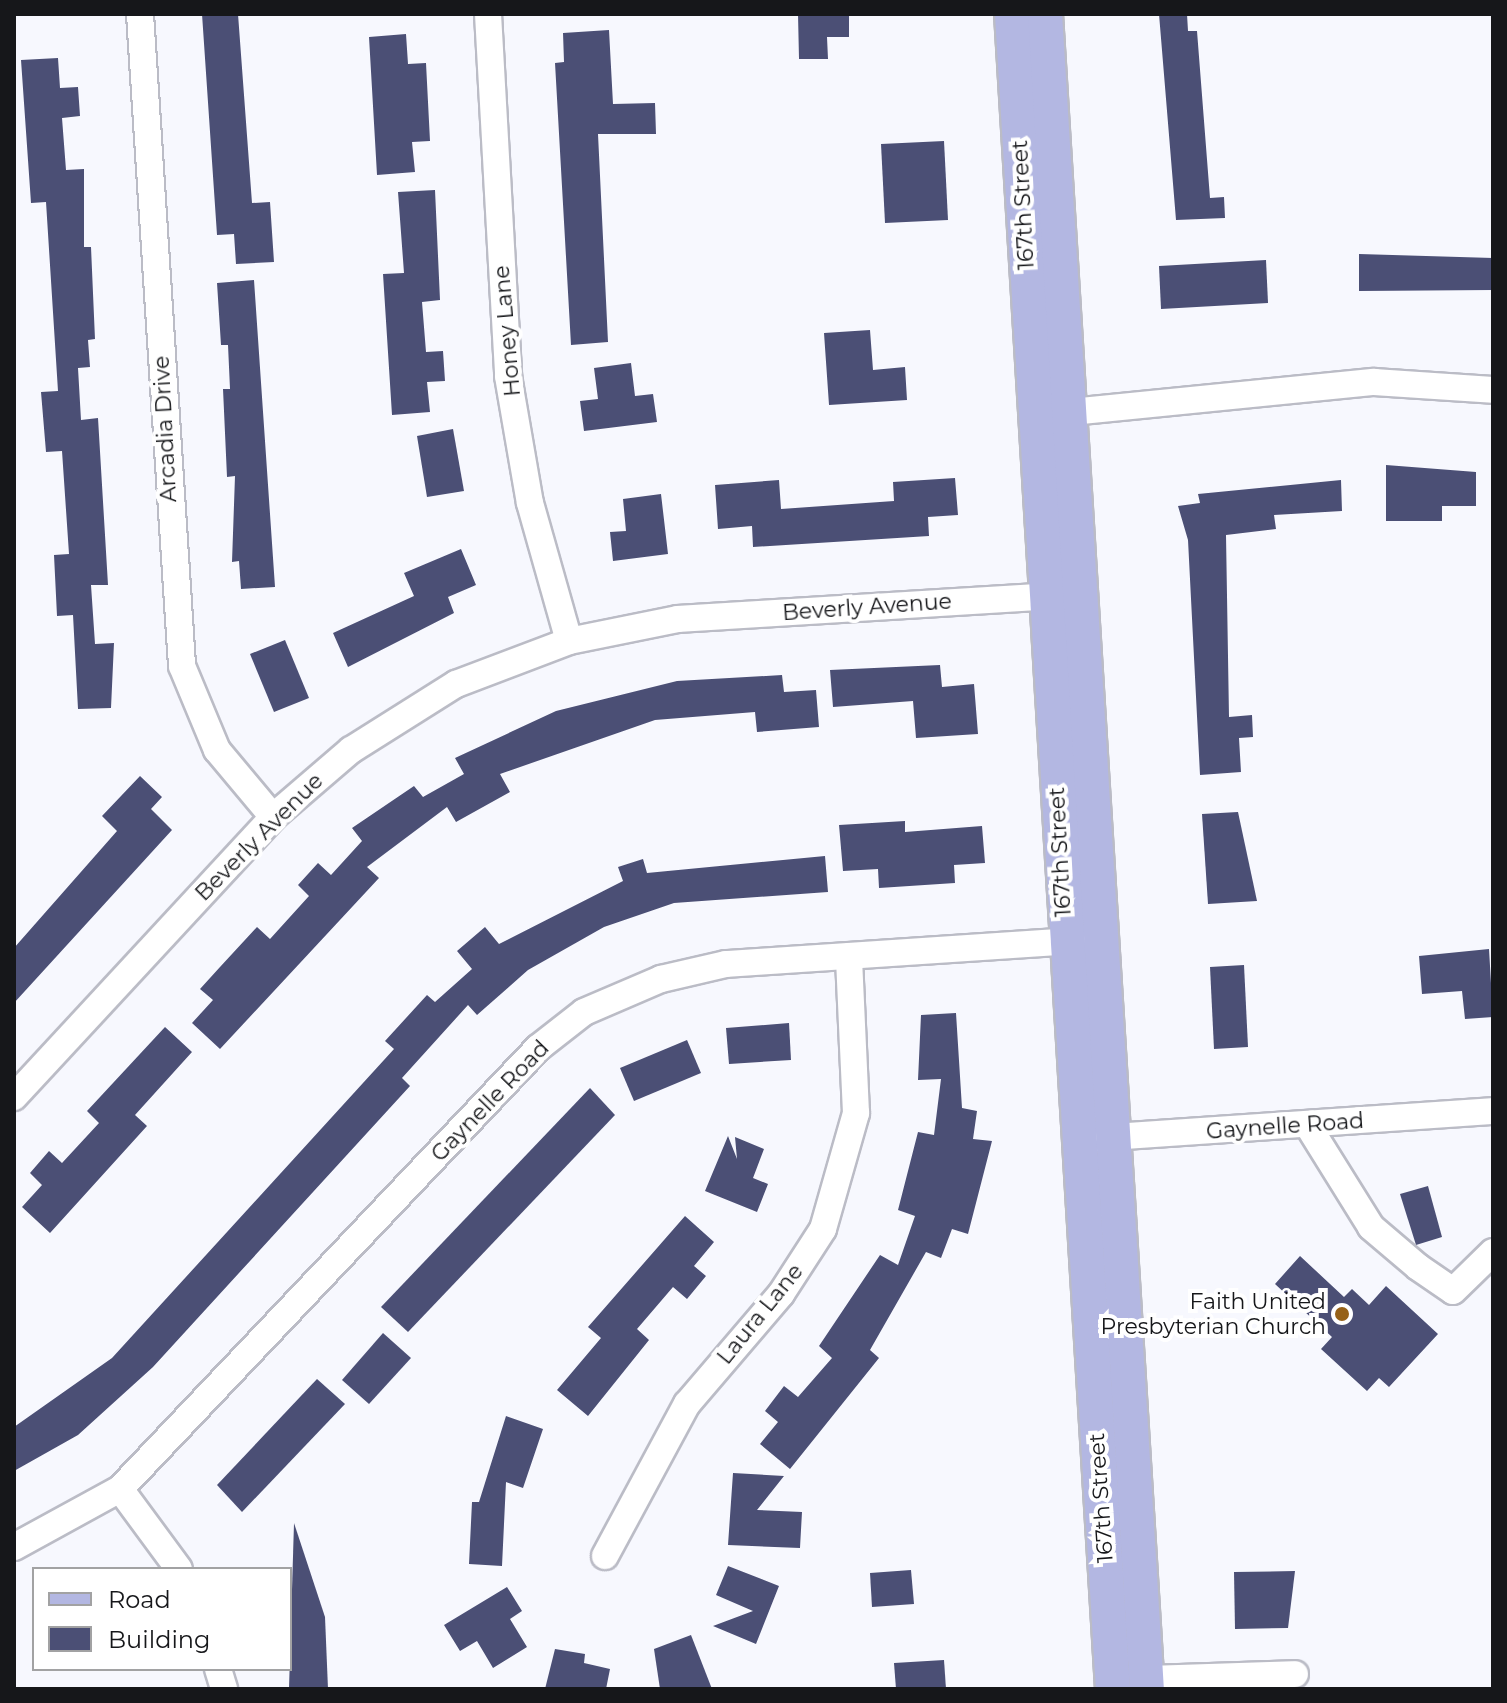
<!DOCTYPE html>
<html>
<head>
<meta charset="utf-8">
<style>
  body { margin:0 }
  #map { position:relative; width:1507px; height:1703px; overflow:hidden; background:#f7f8fe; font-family:Montserrat,sans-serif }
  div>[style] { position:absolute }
  .building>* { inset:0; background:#4b4f75 }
  .roads { filter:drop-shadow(2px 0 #bbbcc6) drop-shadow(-2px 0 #bbbcc6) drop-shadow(0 2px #bbbcc6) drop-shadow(0 -2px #bbbcc6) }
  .minor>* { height:26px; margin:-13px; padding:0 13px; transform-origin:13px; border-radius:13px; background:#fff }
  .major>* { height:34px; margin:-17px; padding:0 17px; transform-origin:17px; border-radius:17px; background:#b3b7e2 }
  .dots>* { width:22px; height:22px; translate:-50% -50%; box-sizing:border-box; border:4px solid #fff; border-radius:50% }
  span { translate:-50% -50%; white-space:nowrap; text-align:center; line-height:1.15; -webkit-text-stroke:8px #fff; paint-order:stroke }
  .street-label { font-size:22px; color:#16171a }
  .poi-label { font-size:22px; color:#16171a }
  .right { translate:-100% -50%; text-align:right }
  .frame { position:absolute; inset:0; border:16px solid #16171a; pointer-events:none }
  .legend { position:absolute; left:32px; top:1567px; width:260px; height:104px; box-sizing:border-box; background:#fff; border:2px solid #a2a2a3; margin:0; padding:10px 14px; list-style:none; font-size:24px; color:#16171a }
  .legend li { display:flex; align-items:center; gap:16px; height:40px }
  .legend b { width:40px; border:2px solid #a2a2a3 }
</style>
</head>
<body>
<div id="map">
  <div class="building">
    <i style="clip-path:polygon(202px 14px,238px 14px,252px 203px,270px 202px,274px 262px,236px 264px,234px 234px,217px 235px)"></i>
    <i style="clip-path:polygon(798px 14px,849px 14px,849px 37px,827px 37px,828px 59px,799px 59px)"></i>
    <i style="clip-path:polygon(1159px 14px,1187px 14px,1188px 31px,1197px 31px,1210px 198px,1224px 197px,1225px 218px,1176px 220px)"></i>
    <i style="clip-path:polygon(609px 30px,613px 104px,655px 103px,656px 134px,598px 134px,608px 342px,571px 345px,555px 63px,564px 62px,563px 33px)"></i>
    <i style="clip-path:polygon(406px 34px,408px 64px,426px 63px,430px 141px,412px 142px,415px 172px,377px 175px,369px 37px)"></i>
    <i style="clip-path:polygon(58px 58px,60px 88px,78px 87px,80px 116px,62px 118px,66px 170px,84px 169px,84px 247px,91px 247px,95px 339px,88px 340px,90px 367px,78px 368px,81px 420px,98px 418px,108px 585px,91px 585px,95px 644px,114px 643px,111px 708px,78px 709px,73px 615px,57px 616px,54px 555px,69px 554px,62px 451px,46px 452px,41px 392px,58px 391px,46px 202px,31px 203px,21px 60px)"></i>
    <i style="clip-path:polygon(944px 141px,948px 220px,885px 223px,881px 144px)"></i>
    <i style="clip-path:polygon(435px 190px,440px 300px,422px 302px,426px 352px,443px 351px,445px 381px,427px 382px,430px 412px,392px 415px,383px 274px,404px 273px,398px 192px)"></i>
    <i style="clip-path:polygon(1359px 254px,1493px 258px,1493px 290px,1359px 291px)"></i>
    <i style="clip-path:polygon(1266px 260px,1268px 303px,1161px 309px,1159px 266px)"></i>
    <i style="clip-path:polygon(254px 280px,275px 587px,241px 589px,239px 561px,232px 562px,235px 476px,227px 477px,223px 389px,230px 389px,228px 345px,221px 345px,217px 283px)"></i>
    <i style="clip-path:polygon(870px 330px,873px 370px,905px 367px,907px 400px,829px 405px,824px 333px)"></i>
    <i style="clip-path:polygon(631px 363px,635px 396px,653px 394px,657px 422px,584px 431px,580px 401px,598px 399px,594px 368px)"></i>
    <i style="clip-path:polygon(453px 429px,464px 491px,427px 497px,417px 436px)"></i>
    <i style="clip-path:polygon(1386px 465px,1476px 472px,1476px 506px,1442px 506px,1442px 521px,1386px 521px)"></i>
    <i style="clip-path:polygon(955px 478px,958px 515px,928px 517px,929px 536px,753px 547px,752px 526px,718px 529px,715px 485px,779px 480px,781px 509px,894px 501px,893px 482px)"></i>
    <i style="clip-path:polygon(1341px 480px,1342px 511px,1274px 515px,1276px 529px,1226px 535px,1229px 717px,1252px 715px,1253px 737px,1239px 738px,1241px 772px,1200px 775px,1188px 540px,1178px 506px,1200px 503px,1198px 494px)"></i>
    <i style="clip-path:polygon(661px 494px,668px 554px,613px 561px,610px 532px,626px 531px,623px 499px)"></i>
    <i style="clip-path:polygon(461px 549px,476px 585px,448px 597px,454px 613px,348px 667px,333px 633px,414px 596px,404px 573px)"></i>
    <i style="clip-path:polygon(285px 640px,309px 698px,274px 712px,250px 654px)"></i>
    <i style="clip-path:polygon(940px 665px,942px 687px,974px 684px,978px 734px,916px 738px,913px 701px,833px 707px,830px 670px)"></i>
    <i style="clip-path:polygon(782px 675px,784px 692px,816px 690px,819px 727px,757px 732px,755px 712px,655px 720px,500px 774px,510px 792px,456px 822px,447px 807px,367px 867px,379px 878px,220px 1049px,192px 1023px,213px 1000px,200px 989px,220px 967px,257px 927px,270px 939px,309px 896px,298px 885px,318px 863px,331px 875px,362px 841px,352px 828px,414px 786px,423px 797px,464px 774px,455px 758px,556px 711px,677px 681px)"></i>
    <i style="clip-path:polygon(140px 776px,162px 797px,151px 809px,172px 830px,14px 1003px,14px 948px,117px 831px,102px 816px)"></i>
    <i style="clip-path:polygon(1238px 812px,1257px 901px,1208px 904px,1202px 814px)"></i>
    <i style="clip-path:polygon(905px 821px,905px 832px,982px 826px,985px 863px,954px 865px,955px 883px,879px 888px,878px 869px,843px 871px,839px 825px)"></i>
    <i style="clip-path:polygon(825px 856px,828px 892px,674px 903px,604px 927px,528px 970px,477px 1015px,468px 1005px,402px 1078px,410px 1086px,153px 1367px,78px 1435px,14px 1471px,14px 1427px,112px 1358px,394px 1049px,385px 1041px,427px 995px,435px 1002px,472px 969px,457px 951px,485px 927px,499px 944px,623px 881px,618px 867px,643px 859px,647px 873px)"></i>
    <i style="clip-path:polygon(1489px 949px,1493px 1017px,1465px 1019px,1462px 991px,1422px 994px,1419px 956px)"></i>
    <i style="clip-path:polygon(1244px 965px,1248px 1047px,1214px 1049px,1210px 967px)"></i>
    <i style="clip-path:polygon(956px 1013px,962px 1108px,977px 1111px,973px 1139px,992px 1141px,968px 1234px,952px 1229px,941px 1258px,926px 1252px,870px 1350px,879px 1358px,790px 1469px,760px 1444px,778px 1422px,765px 1411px,784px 1386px,798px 1397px,832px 1358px,819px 1346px,880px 1255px,898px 1265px,915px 1216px,898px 1210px,918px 1132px,934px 1135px,941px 1079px,918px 1080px,921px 1015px)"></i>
    <i style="clip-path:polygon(789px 1023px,791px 1060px,729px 1064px,726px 1028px)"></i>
    <i style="clip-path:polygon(165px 1027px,192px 1052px,135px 1115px,147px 1126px,50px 1233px,22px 1207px,42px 1185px,30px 1173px,49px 1151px,62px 1163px,99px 1123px,87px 1111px)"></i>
    <i style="clip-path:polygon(687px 1040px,701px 1073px,634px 1101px,620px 1068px)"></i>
    <i style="clip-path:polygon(590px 1088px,615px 1115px,408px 1332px,381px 1307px)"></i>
    <i style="clip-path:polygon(728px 1136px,737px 1159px,735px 1137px,764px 1149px,753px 1178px,768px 1184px,757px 1212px,705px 1191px)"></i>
    <i style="clip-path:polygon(1428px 1186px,1442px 1237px,1416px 1245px,1400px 1194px)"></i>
    <i style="clip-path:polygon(685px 1216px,714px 1242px,694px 1266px,706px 1276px,687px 1299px,673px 1287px,637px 1329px,649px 1340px,588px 1416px,557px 1390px,601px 1338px,588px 1327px)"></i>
    <i style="clip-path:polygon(1300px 1256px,1344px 1297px,1352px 1289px,1369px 1305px,1386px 1286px,1438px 1334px,1389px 1387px,1379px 1378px,1367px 1391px,1321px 1349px,1332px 1337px,1275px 1284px)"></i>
    <i style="clip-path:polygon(383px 1333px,411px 1358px,369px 1404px,342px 1380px)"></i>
    <i style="clip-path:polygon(317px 1379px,345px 1404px,242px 1512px,217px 1485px)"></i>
    <i style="clip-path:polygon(506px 1416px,543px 1429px,523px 1488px,506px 1482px,502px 1566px,469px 1564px,472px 1502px,479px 1502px)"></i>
    <i style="clip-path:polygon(733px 1473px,784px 1476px,757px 1510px,802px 1512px,800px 1548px,728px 1545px)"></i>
    <i style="clip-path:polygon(294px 1523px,325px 1617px,328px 1689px,289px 1689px)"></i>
    <i style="clip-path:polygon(728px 1566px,779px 1586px,756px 1644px,713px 1626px,753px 1611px,716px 1595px)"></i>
    <i style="clip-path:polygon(911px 1570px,914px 1604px,872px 1607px,870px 1573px)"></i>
    <i style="clip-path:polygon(1295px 1571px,1288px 1628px,1235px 1629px,1234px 1572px)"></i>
    <i style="clip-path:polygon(507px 1587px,522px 1611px,510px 1619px,527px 1647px,493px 1668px,477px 1641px,460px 1651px,444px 1625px)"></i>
    <i style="clip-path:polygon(691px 1635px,712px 1689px,660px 1689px,654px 1649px)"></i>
    <i style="clip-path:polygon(555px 1649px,585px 1654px,584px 1663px,610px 1669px,606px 1689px,545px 1689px)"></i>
    <i style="clip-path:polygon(944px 1660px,946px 1689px,896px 1689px,894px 1663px)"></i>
  </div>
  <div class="roads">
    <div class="minor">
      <i style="left:140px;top:14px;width:653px;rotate:86.31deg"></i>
      <i style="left:182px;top:666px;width:91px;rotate:67.4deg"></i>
      <i style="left:217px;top:750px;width:87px;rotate:50.1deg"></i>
      <i style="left:488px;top:14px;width:363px;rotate:86.8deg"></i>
      <i style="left:508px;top:376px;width:129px;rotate:80.2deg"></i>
      <i style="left:530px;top:503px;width:143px;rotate:74.2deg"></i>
      <i style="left:1051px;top:414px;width:325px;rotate:-5.7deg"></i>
      <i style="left:1374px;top:382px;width:119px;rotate:3.8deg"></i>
      <i style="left:14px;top:1097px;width:381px;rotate:-47.2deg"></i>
      <i style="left:273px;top:817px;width:103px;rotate:-40.7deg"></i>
      <i style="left:351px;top:750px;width:124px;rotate:-32.2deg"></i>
      <i style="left:456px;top:684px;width:121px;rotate:-20.8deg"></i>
      <i style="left:569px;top:641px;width:111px;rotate:-11.4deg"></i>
      <i style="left:678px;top:619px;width:388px;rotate:-3.5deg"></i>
      <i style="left:1307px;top:1124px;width:121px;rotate:58.1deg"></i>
      <i style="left:1371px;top:1227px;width:62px;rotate:40.4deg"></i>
      <i style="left:1418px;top:1267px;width:42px;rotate:34.4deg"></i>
      <i style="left:1453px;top:1291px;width:56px;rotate:-44.3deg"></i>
      <i style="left:1097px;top:1138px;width:397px;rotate:-3.9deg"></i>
      <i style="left:120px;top:1489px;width:99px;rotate:53.6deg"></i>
      <i style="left:14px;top:1547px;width:121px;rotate:-28.7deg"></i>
      <i style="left:120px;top:1489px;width:608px;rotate:-46.53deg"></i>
      <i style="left:538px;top:1048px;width:58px;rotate:-38deg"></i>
      <i style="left:584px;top:1012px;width:84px;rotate:-23.2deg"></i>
      <i style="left:661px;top:979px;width:67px;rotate:-13deg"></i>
      <i style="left:726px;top:964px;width:361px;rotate:-3.8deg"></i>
      <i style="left:605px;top:1556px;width:173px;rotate:-61.7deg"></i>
      <i style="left:687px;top:1404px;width:145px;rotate:-49.5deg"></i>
      <i style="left:781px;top:1294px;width:77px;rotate:-57.1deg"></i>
      <i style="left:823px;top:1229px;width:121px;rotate:-74.1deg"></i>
      <i style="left:856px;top:1113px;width:157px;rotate:-92.6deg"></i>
      <i style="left:218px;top:1669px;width:21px;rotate:73deg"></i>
      <i style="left:1146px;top:1679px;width:149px;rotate:-1.9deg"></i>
    </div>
    <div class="major">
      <i style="left:1012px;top:14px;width:1678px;rotate:86.55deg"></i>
      <i style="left:1045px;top:14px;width:1678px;rotate:86.52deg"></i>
    </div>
  </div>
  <div class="dots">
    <i style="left:1342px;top:1314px;background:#966117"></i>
  </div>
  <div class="street-label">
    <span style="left:1023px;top:205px;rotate:-93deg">167th Street</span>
    <span style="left:507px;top:331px;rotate:-95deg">Honey Lane</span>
    <span style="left:165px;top:429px;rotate:-93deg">Arcadia Drive</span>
    <span style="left:867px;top:607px;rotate:-4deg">Beverly Avenue</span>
    <span style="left:259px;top:837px;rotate:-45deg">Beverly Avenue</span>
    <span style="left:1060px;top:852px;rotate:-93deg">167th Street</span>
    <span style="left:490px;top:1101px;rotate:-46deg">Gaynelle Road</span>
    <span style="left:1285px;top:1126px;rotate:-4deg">Gaynelle Road</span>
    <span style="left:760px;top:1314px;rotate:-51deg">Laura Lane</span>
    <span style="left:1101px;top:1498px;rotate:-94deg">167th Street</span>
  </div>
  <div class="poi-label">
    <span class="right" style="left:1326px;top:1314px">Faith United<br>Presbyterian Church</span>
  </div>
  <div class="frame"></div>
  <ul class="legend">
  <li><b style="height:10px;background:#b3b7e2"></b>Road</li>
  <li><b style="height:22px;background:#4b4f75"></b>Building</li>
  </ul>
</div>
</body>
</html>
